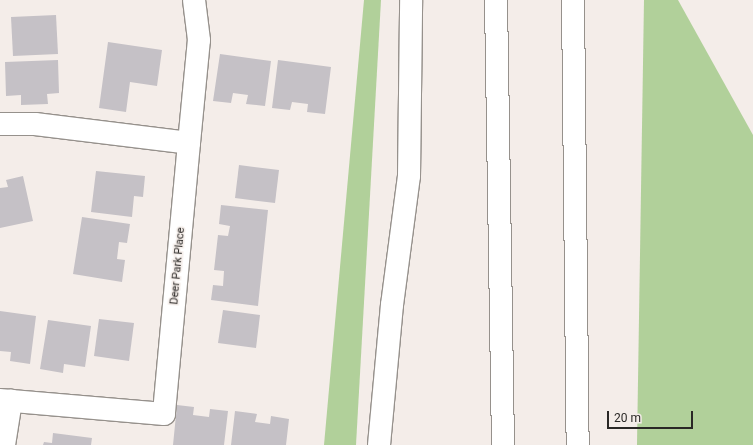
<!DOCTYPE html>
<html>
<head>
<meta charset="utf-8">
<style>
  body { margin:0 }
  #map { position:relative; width:753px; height:445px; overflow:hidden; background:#f4ede9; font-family:Roboto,sans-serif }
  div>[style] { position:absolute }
  .green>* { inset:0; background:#b1d09a }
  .building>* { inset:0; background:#c5c1c6 }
  .roads { filter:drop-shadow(1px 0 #96918c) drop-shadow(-1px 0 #96918c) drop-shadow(0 1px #96918c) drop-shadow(0 -1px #96918c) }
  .minor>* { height:22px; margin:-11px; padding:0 11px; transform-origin:11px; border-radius:11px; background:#fff }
  .highway>* { height:22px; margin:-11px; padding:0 11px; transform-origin:11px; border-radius:11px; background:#fff }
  span { translate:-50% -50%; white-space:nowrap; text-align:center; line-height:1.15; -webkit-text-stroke:3px #f4ede9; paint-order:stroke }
  .street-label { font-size:11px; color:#2a2826 }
  .scale { position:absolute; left:607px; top:411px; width:86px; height:18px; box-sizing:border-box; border:2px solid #2a2826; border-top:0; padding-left:5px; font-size:12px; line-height:14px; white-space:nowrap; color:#2a2826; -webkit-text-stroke:3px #f4ede9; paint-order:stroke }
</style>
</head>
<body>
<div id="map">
  <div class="green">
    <i style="clip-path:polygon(364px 0,381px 0,356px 445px,324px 445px)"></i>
    <i style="clip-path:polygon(644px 0,678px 0,753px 135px,753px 445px,637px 445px)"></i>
  </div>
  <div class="building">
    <i style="clip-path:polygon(56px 15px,58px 54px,13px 56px,11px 17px)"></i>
    <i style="clip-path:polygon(108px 42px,162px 50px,157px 86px,130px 82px,126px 112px,99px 108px)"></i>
    <i style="clip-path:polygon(220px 54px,271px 61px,265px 106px,246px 104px,248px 95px,233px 93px,231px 103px,213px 101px)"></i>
    <i style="clip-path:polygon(58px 60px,59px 93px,47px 94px,48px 104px,21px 105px,21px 95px,6px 96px,5px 62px)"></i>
    <i style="clip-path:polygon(278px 60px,331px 67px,325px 114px,307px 112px,308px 104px,292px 102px,290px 110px,272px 108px)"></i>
    <i style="clip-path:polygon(239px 165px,279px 170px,275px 203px,235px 198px)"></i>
    <i style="clip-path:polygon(96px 171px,145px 176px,143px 197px,134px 196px,132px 217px,91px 212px)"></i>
    <i style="clip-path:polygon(23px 176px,33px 221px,0 228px,0 188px,8px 187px,6px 180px)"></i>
    <i style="clip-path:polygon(221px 205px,268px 210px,258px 306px,211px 300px,213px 285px,223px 286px,224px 271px,214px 270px,218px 235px,228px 236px,230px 226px,219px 224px)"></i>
    <i style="clip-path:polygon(82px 217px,130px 224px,127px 243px,119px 242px,117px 259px,125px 260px,122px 282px,73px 274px)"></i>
    <i style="clip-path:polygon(223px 310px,260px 315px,256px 348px,218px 343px)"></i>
    <i style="clip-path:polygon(0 311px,36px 316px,30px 364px,10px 361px,11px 352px,0 351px)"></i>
    <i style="clip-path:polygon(99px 319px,134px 323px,129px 361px,94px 356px)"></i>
    <i style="clip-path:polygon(48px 320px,91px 326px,85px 367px,64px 364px,63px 373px,40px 369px)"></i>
    <i style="clip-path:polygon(177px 405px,194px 407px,193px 415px,209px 417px,210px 409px,228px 411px,224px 445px,173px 445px)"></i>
    <i style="clip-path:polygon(235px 411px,257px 414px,255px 422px,270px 424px,271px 416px,289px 419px,286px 445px,231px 445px)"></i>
    <i style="clip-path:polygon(53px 433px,92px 438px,91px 445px,43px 445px,44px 442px,52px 443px)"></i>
  </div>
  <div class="roads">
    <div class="minor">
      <i style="left:0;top:124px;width:35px"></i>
      <i style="left:35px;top:124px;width:155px;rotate:7deg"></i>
      <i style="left:189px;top:143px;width:272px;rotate:95.3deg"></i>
      <i style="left:164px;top:414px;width:165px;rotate:-175.1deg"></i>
      <i style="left:189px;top:143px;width:103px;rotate:-84.5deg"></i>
      <i style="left:199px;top:40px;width:40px;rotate:-97.1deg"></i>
      <i style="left:4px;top:445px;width:45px;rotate:-81deg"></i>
      <i style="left:379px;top:445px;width:141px;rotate:-84.7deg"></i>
      <i style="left:392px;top:305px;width:130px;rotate:-82.5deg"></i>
      <i style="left:409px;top:176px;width:176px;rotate:-89.3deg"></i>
    </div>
    <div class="highway">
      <i style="left:496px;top:0;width:445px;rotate:89.1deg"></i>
      <i style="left:573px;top:0;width:445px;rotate:89.4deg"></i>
    </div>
  </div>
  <div class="street-label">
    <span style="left:178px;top:266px;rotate:-85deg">Deer Park Place</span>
  </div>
  <div class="scale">20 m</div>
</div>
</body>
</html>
